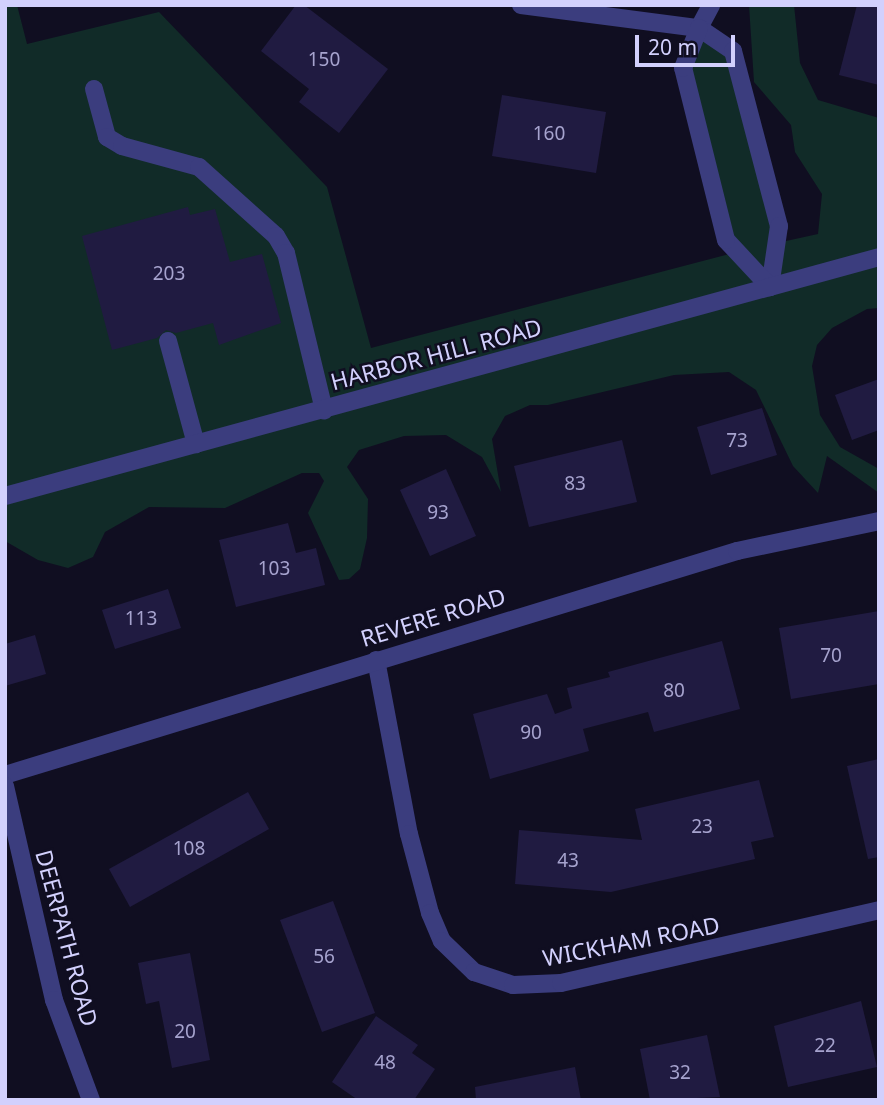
<!DOCTYPE html>
<html>
<head>
<meta charset="utf-8">
<style>
  body { margin:0 }
  #map { position:relative; width:884px; height:1105px; overflow:hidden; background:#100e21; font-family:"Noto Sans",sans-serif }
  div>[style] { position:absolute }
  .green>* { inset:0; background:#112b28 }
  .building>* { inset:0; background:#201b41 }
  .service>* { height:18px; margin:-9px; padding:0 9px; transform-origin:9px; border-radius:9px; background:#3b3d7e }
  .minor>* { height:18px; margin:-9px; padding:0 9px; transform-origin:9px; border-radius:9px; background:#3b3d7e }
  .tertiary>* { height:18px; margin:-9px; padding:0 9px; transform-origin:9px; border-radius:9px; background:#3b3d7e }
  span { translate:-50% -50%; white-space:nowrap; text-align:center; line-height:1.15; -webkit-text-stroke:5px #100e21; paint-order:stroke }
  .number-label { font-size:19px; color:#a6a3ce }
  .number-label span { -webkit-text-stroke-width:0 }
  .street-label { font-size:23px; color:#d2d0fd }
  .frame { position:absolute; inset:0; border:7px solid #d2d0fd; pointer-events:none }
  .scale { position:absolute; left:635px; top:35px; width:100px; height:32px; box-sizing:border-box; border:4px solid #d2d0fd; border-top:0; padding-left:9px; font-size:21px; line-height:24px; white-space:nowrap; color:#d2d0fd; -webkit-text-stroke:5px #100e21; paint-order:stroke }
</style>
</head>
<body>
<div id="map">
  <div class="green">
    <i style="clip-path:polygon(5px 5px,17px 5px,27px 44px,159px 12px,327px 187px,371px 348px,737px 252px,683px 68px,699px 28px,733px 51px,777px 243px,818px 234px,822px 194px,795px 152px,791px 125px,754px 82px,749px 5px,794px 5px,800px 63px,818px 100px,879px 118px,879px 308px,867px 309px,832px 328px,817px 345px,812px 366px,820px 415px,840px 447px,879px 469px,879px 493px,827px 456px,818px 493px,793px 466px,756px 390px,729px 372px,674px 375px,548px 405px,530px 405px,505px 416px,492px 439px,501px 492px,482px 457px,446px 435px,404px 436px,359px 450px,347px 467px,368px 499px,367px 538px,360px 569px,349px 579px,339px 580px,308px 513px,324px 481px,319px 473px,302px 473px,225px 508px,149px 507px,105px 532px,93px 557px,68px 568px,38px 560px,5px 541px)"></i>
  </div>
  <div class="building">
    <i style="clip-path:polygon(296px 5px,304px 5px,388px 69px,339px 133px,299px 102px,309px 89px,261px 51px)"></i>
    <i style="clip-path:polygon(857px 5px,879px 5px,879px 85px,839px 75px)"></i>
    <i style="clip-path:polygon(502px 95px,606px 112px,596px 173px,492px 156px)"></i>
    <i style="clip-path:polygon(188px 207px,190px 215px,215px 209px,230px 262px,262px 254px,281px 323px,219px 345px,213px 323px,176px 333px,166px 330px,157px 338px,112px 350px,82px 236px)"></i>
    <i style="clip-path:polygon(879px 379px,879px 430px,852px 440px,835px 395px)"></i>
    <i style="clip-path:polygon(762px 408px,777px 455px,711px 475px,697px 427px)"></i>
    <i style="clip-path:polygon(622px 440px,637px 502px,529px 527px,514px 466px)"></i>
    <i style="clip-path:polygon(446px 469px,476px 536px,430px 556px,400px 490px)"></i>
    <i style="clip-path:polygon(288px 523px,296px 553px,316px 548px,325px 585px,236px 607px,219px 540px)"></i>
    <i style="clip-path:polygon(168px 589px,181px 628px,115px 649px,102px 610px)"></i>
    <i style="clip-path:polygon(879px 611px,879px 684px,791px 699px,779px 628px)"></i>
    <i style="clip-path:polygon(35px 635px,46px 674px,5px 686px,5px 644px)"></i>
    <i style="clip-path:polygon(722px 641px,740px 709px,654px 732px,648px 712px,583px 729px,589px 751px,490px 779px,473px 714px,547px 694px,555px 714px,572px 708px,567px 688px,610px 677px,608px 672px)"></i>
    <i style="clip-path:polygon(879px 759px,879px 857px,868px 859px,847px 766px)"></i>
    <i style="clip-path:polygon(759px 780px,774px 837px,751px 842px,755px 859px,611px 892px,515px 884px,519px 830px,642px 840px,635px 809px)"></i>
    <i style="clip-path:polygon(248px 792px,269px 829px,130px 907px,109px 869px)"></i>
    <i style="clip-path:polygon(333px 901px,375px 1013px,322px 1032px,280px 920px)"></i>
    <i style="clip-path:polygon(190px 953px,210px 1060px,172px 1068px,159px 1001px,146px 1004px,138px 963px)"></i>
    <i style="clip-path:polygon(861px 1001px,877px 1067px,788px 1087px,774px 1026px)"></i>
    <i style="clip-path:polygon(376px 1016px,418px 1045px,412px 1053px,435px 1069px,414px 1100px,358px 1100px,332px 1082px)"></i>
    <i style="clip-path:polygon(707px 1035px,720px 1097px,650px 1100px,640px 1049px)"></i>
    <i style="clip-path:polygon(575px 1067px,581px 1100px,476px 1100px,475px 1087px)"></i>
  </div>
  <div class="service">
    <i style="left:94px;top:89px;width:50px;rotate:74.8deg"></i>
    <i style="left:107px;top:137px;width:17px;rotate:31deg"></i>
    <i style="left:122px;top:146px;width:80px;rotate:15.3deg"></i>
    <i style="left:199px;top:167px;width:103px;rotate:41.9deg"></i>
    <i style="left:276px;top:236px;width:20px;rotate:60deg"></i>
    <i style="left:286px;top:253px;width:162px;rotate:76.4deg"></i>
    <i style="left:168px;top:341px;width:107px;rotate:74.8deg"></i>
  </div>
  <div class="minor">
    <i style="left:521px;top:5px;width:179px;rotate:7.4deg"></i>
    <i style="left:699px;top:28px;width:26px;rotate:-62deg"></i>
    <i style="left:699px;top:28px;width:41px;rotate:34.1deg"></i>
    <i style="left:733px;top:51px;width:181px;rotate:75.3deg"></i>
    <i style="left:779px;top:226px;width:62px;rotate:98.4deg"></i>
    <i style="left:770px;top:287px;width:64px;rotate:-133.1deg"></i>
    <i style="left:726px;top:240px;width:177px;rotate:-104deg"></i>
    <i style="left:683px;top:68px;width:43px;rotate:-68.2deg"></i>
    <i style="left:376px;top:660px;width:177px;rotate:79.3deg"></i>
    <i style="left:409px;top:834px;width:82px;rotate:75.1deg"></i>
    <i style="left:430px;top:913px;width:30px;rotate:67deg"></i>
    <i style="left:442px;top:941px;width:45px;rotate:44.1deg"></i>
    <i style="left:474px;top:972px;width:41px;rotate:18.4deg"></i>
    <i style="left:513px;top:985px;width:48px;rotate:-2.4deg"></i>
    <i style="left:561px;top:983px;width:326px;rotate:-12.9deg"></i>
    <i style="left:5px;top:775px;width:766px;rotate:-17.01deg"></i>
    <i style="left:737px;top:551px;width:145px;rotate:-11.9deg"></i>
    <i style="left:5px;top:786px;width:220px;rotate:77.1deg"></i>
    <i style="left:54px;top:1000px;width:107px;rotate:69.7deg"></i>
  </div>
  <div class="tertiary">
    <i style="left:5px;top:496px;width:906px;rotate:-15.29deg"></i>
  </div>
  <div class="number-label">
    <span style="left:324px;top:60px">150</span>
    <span style="left:549px;top:134px">160</span>
    <span style="left:169px;top:274px">203</span>
    <span style="left:737px;top:441px">73</span>
    <span style="left:575px;top:484px">83</span>
    <span style="left:438px;top:513px">93</span>
    <span style="left:274px;top:569px">103</span>
    <span style="left:141px;top:619px">113</span>
    <span style="left:831px;top:656px">70</span>
    <span style="left:674px;top:691px">80</span>
    <span style="left:531px;top:733px">90</span>
    <span style="left:702px;top:827px">23</span>
    <span style="left:189px;top:849px">108</span>
    <span style="left:568px;top:861px">43</span>
    <span style="left:324px;top:957px">56</span>
    <span style="left:185px;top:1032px">20</span>
    <span style="left:825px;top:1046px">22</span>
    <span style="left:385px;top:1063px">48</span>
    <span style="left:680px;top:1073px">32</span>
  </div>
  <div class="street-label">
    <span style="left:436px;top:354px;rotate:-15deg">HARBOR HILL ROAD</span>
    <span style="left:433px;top:617px;rotate:-17deg">REVERE ROAD</span>
    <span style="left:67px;top:938px;rotate:75deg">DEERPATH ROAD</span>
    <span style="left:631px;top:941px;rotate:-11deg">WICKHAM ROAD</span>
  </div>
  <div class="frame"></div>
  <div class="scale">20 m</div>
</div>
</body>
</html>
